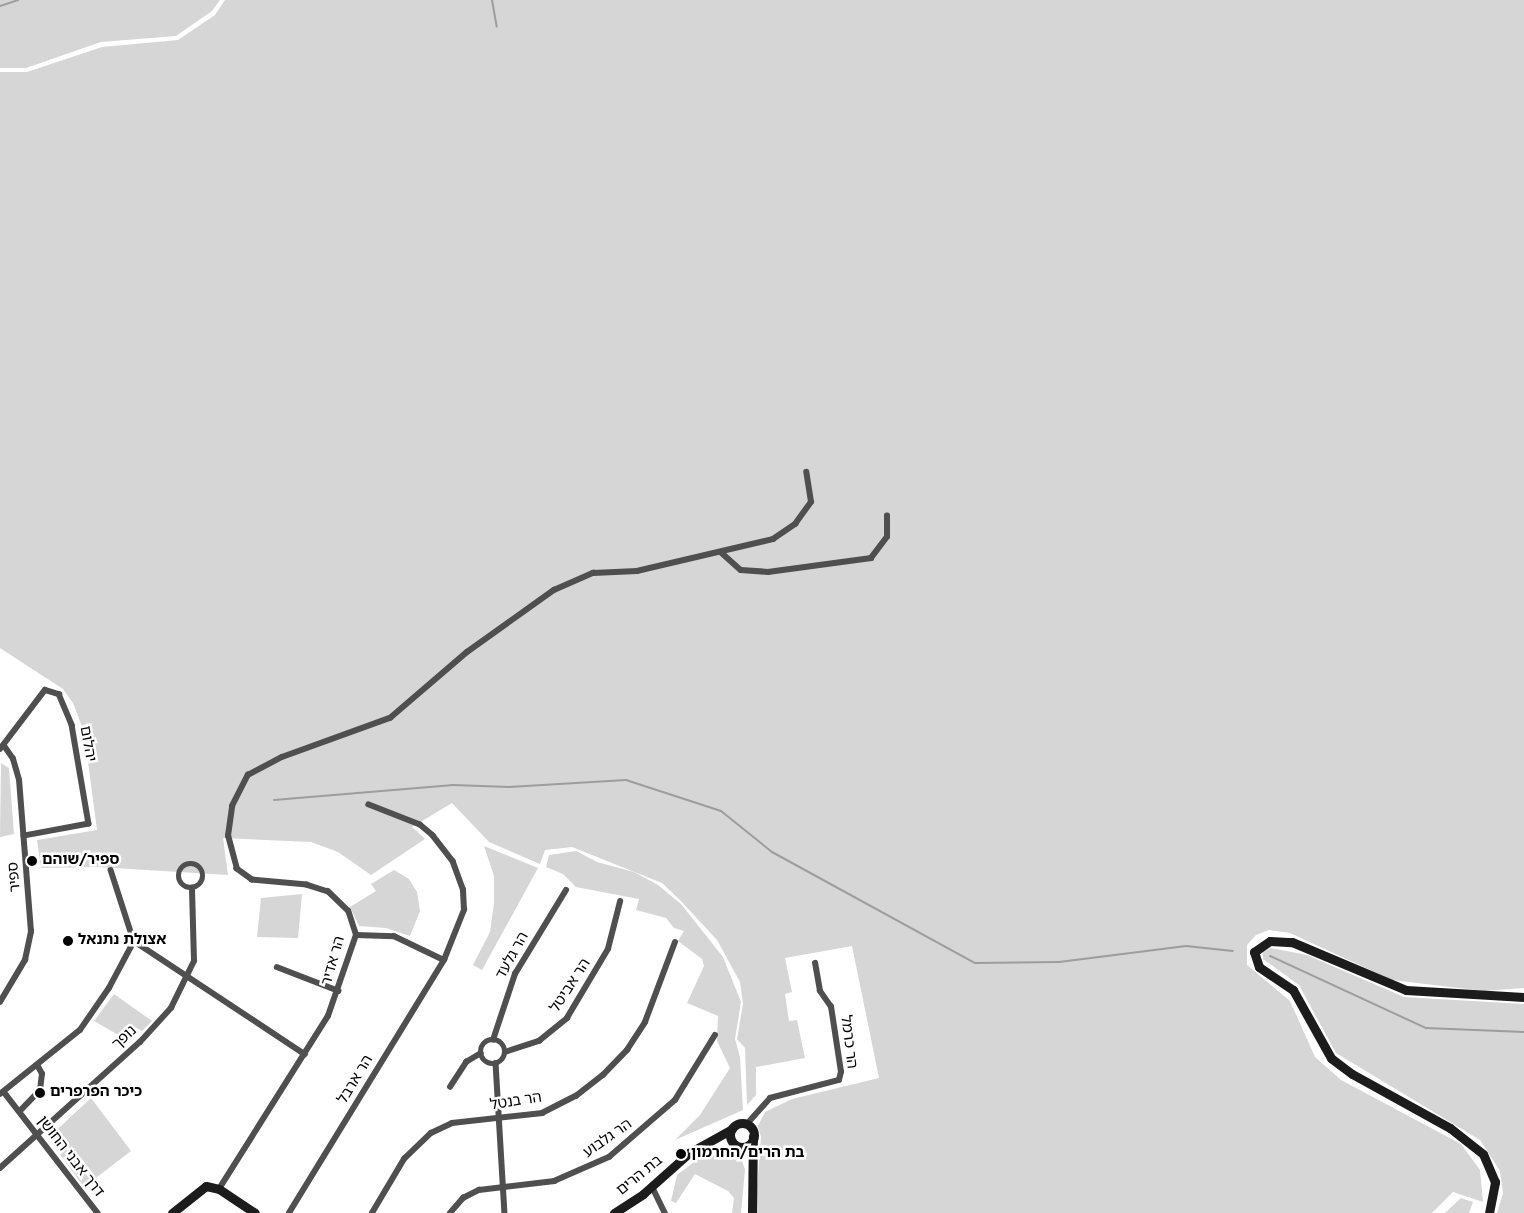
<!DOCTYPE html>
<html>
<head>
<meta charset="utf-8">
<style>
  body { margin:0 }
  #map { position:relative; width:1524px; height:1213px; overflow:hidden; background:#fff; font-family:Overpass,"Noto Sans Hebrew",sans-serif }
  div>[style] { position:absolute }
  .green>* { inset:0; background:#d6d6d6 }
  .stream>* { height:2px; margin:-1px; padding:0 1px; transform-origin:1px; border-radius:1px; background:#9d9d9d }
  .street>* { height:5.5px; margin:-2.75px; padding:0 2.75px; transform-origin:2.75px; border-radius:2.75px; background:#4f4f4f }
  .street>.ring { margin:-2.75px; padding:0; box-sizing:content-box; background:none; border:5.5px solid #4f4f4f; border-radius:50% }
  .secondary>* { height:9px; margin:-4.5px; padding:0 4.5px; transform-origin:4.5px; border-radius:4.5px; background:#1c1c1c }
  .secondary>.ring { margin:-4.5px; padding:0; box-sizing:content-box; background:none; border:9px solid #1c1c1c; border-radius:50% }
  .dots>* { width:14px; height:14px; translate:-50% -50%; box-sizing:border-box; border:2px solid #fff; border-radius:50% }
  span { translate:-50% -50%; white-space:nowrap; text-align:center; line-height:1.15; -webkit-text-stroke:5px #fff; paint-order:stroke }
  .street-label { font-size:15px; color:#000 }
  .poi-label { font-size:15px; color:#000; font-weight:700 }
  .left { translate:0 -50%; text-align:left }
</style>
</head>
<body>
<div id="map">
  <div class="green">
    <i style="clip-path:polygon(0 0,220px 0,212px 11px,176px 36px,101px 42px,26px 68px,0 68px)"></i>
    <i style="clip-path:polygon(225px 0,1524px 0,1524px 988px,1484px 991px,1392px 980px,1290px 933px,1269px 930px,1256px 935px,1247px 945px,1247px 965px,1290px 1001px,1315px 1057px,1341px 1080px,1461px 1144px,1480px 1170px,1483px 1202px,1453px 1192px,1432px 1213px,755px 1213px,761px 1137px,758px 1126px,765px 1112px,792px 1099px,879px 1078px,852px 946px,785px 958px,792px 992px,785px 994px,789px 1021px,797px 1020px,805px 1058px,756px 1067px,756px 1095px,747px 1105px,745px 1048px,737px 1039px,743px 1004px,740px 982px,717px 940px,680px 900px,662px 883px,572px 847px,545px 850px,540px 864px,489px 842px,452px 803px,412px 827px,425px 839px,371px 875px,338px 852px,311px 842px,223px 838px,228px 875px,97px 867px,41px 868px,37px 840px,97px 830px,84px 732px,73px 703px,63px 689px,0 648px,0 72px,27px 72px,102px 47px,178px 40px,215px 15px)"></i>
    <i style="clip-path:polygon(1px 763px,9px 768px,14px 834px,0 837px)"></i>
    <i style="clip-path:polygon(484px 846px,538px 868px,482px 970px,473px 965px,490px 932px,494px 903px,494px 876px)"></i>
    <i style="clip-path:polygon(576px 851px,597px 862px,634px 872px,658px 885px,681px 904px,723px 957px,741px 1002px,735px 1039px,740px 1057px,743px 1110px,675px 1140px,700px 1115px,730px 1068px,717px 1041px,718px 1016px,687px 1003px,704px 966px,702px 959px,678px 941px,684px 931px,674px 928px,666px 918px,636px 910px,639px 899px,576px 887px,563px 874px,546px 867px,549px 855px)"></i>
    <i style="clip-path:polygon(394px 870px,409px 879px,417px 892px,420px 911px,410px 936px,386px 928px,359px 926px,350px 907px,376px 891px,371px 884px)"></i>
    <i style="clip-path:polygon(302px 894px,298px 938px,257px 937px,261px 898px)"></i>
    <i style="clip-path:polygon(1271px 948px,1307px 955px,1404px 997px,1524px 1004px,1524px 1213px,1497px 1213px,1503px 1193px,1500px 1171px,1480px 1140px,1336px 1053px,1299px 985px,1263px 959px,1263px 952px)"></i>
    <i style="clip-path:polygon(114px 994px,152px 1021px,142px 1031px,130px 1024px,120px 1036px,94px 1021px)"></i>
    <i style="clip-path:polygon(91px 1098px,131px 1151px,84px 1187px,48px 1138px)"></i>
    <i style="clip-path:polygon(721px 1149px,741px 1157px,745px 1170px,741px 1213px,732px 1213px,734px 1198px,728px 1191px,695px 1174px,676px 1203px,671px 1201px,677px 1175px,706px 1153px)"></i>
    <i style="clip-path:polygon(1461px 1198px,1473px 1202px,1469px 1213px,1445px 1213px)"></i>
  </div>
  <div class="stream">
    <i style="left:492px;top:0;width:27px;rotate:80deg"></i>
    <i style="left:0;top:6px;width:19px;rotate:-18deg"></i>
    <i style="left:274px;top:800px;width:180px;rotate:-4.8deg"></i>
    <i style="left:453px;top:785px;width:56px;rotate:2deg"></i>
    <i style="left:509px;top:787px;width:117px;rotate:-3.4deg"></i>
    <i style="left:626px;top:780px;width:100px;rotate:18.1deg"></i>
    <i style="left:721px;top:811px;width:65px;rotate:38.8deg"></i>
    <i style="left:772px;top:852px;width:231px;rotate:28.7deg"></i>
    <i style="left:975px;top:963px;width:84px;rotate:-0.7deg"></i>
    <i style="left:1059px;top:962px;width:128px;rotate:-7.2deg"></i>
    <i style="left:1186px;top:946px;width:47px;rotate:6.1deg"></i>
    <i style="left:1270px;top:956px;width:172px;rotate:24.8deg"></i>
    <i style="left:1426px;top:1028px;width:98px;rotate:2.3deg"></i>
  </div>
  <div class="street">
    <i style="left:722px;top:553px;width:25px;rotate:42deg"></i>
    <i style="left:741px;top:570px;width:27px;rotate:4deg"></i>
    <i style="left:768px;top:572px;width:104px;rotate:-7.7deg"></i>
    <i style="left:871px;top:558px;width:26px;rotate:-53deg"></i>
    <i style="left:887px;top:537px;width:21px;rotate:-90deg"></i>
    <i style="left:0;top:749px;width:74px;rotate:-52.7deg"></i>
    <i style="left:45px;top:690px;width:15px;rotate:16deg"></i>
    <i style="left:59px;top:694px;width:34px;rotate:67deg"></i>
    <i style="left:72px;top:725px;width:100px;rotate:80.3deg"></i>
    <i style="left:89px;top:824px;width:66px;rotate:169.5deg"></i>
    <i class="ring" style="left:179px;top:864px;width:18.5px;height:18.5px"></i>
    <i style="left:111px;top:870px;width:75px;rotate:72.1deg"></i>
    <i style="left:134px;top:941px;width:205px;rotate:33.5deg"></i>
    <i style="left:356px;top:935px;width:38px;rotate:2deg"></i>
    <i style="left:394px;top:936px;width:55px;rotate:25.6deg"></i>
    <i style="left:277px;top:967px;width:66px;rotate:21.2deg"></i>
    <i style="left:0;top:1002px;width:49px;rotate:-59.2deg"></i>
    <i style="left:25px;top:960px;width:29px;rotate:-78deg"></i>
    <i style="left:31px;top:932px;width:152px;rotate:-94.5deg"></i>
    <i style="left:19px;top:780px;width:22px;rotate:-106deg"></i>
    <i style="left:13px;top:759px;width:16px;rotate:-125deg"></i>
    <i style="left:493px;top:1040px;width:70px;rotate:-71.6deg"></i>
    <i style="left:515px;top:974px;width:98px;rotate:-58.7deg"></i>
    <i class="ring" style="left:481px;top:1040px;width:18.5px;height:18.5px"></i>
    <i style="left:505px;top:1052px;width:36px;rotate:-18deg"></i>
    <i style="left:539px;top:1041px;width:36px;rotate:-39deg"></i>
    <i style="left:567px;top:1018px;width:80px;rotate:-59.3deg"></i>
    <i style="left:608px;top:949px;width:49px;rotate:-75.7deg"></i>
    <i style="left:496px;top:1063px;width:150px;rotate:86.6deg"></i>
    <i style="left:450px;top:1087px;width:30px;rotate:-57deg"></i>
    <i style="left:466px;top:1062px;width:17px;rotate:-31deg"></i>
    <i style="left:4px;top:1092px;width:153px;rotate:52.2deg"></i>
    <i style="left:0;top:1094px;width:102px;rotate:-38.7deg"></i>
    <i style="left:80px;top:1030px;width:51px;rotate:-55.4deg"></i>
    <i style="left:109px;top:988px;width:53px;rotate:-62deg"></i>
    <i style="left:20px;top:1111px;width:29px;rotate:-46deg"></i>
    <i style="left:40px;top:1090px;width:16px;rotate:-83deg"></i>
    <i style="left:42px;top:1074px;width:10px;rotate:-119deg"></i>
    <i style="left:746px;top:1125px;width:36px;rotate:-48deg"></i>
    <i style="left:770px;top:1098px;width:71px;rotate:-14.6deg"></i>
    <i style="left:839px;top:1080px;width:8px;rotate:-76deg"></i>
    <i style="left:841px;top:1072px;width:66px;rotate:-98.7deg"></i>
    <i style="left:831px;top:1007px;width:19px;rotate:-125deg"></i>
    <i style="left:820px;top:991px;width:28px;rotate:-100deg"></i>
    <i style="left:0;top:1168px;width:188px;rotate:-42deg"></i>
    <i style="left:140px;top:1042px;width:46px;rotate:-47.6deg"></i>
    <i style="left:171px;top:1008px;width:52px;rotate:-63.9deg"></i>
    <i style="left:194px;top:961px;width:73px;rotate:-91.6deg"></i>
    <i style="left:652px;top:1186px;width:30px;rotate:64deg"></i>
    <i style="left:219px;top:1189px;width:204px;rotate:-57.8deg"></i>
    <i style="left:328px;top:1016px;width:86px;rotate:-70.9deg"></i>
    <i style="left:356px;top:935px;width:25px;rotate:-108deg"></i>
    <i style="left:348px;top:911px;width:28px;rotate:-136deg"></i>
    <i style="left:328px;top:892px;width:22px;rotate:-162deg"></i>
    <i style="left:307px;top:885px;width:55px;rotate:-174.8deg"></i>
    <i style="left:252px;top:880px;width:19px;rotate:-144deg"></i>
    <i style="left:237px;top:869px;width:34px;rotate:-105deg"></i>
    <i style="left:228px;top:836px;width:30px;rotate:-82deg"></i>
    <i style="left:232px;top:806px;width:35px;rotate:-63deg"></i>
    <i style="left:248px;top:775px;width:38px;rotate:-28deg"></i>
    <i style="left:282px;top:757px;width:115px;rotate:-19.9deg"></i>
    <i style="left:390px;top:718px;width:101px;rotate:-40.6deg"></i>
    <i style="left:467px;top:652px;width:107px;rotate:-35.5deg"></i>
    <i style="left:554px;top:590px;width:43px;rotate:-23.6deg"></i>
    <i style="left:593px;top:573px;width:44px;rotate:-2.6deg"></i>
    <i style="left:637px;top:571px;width:140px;rotate:-13.2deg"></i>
    <i style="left:773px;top:539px;width:27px;rotate:-34deg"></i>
    <i style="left:795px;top:524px;width:27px;rotate:-54deg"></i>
    <i style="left:811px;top:502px;width:30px;rotate:-99deg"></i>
    <i style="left:289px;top:1213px;width:297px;rotate:-58.5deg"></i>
    <i style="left:444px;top:960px;width:54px;rotate:-68.2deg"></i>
    <i style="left:464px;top:910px;width:20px;rotate:-93deg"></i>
    <i style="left:463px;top:890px;width:30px;rotate:-110deg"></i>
    <i style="left:453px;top:862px;width:33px;rotate:-128deg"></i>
    <i style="left:433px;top:836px;width:17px;rotate:-140deg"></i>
    <i style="left:420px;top:825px;width:55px;rotate:-158.6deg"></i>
    <i style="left:372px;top:1213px;width:63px;rotate:-59.3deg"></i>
    <i style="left:404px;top:1159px;width:37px;rotate:-44deg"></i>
    <i style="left:431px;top:1133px;width:23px;rotate:-25deg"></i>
    <i style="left:452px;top:1123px;width:91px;rotate:-6.3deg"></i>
    <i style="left:542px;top:1113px;width:38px;rotate:-27deg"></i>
    <i style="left:576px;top:1096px;width:34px;rotate:-38deg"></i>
    <i style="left:603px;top:1075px;width:35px;rotate:-46deg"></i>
    <i style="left:627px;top:1050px;width:33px;rotate:-57deg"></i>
    <i style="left:645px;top:1022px;width:85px;rotate:-69.4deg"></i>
    <i style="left:450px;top:1213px;width:20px;rotate:-49deg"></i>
    <i style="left:463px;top:1198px;width:18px;rotate:-27deg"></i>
    <i style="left:479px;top:1190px;width:76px;rotate:-6.8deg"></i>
    <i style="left:554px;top:1181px;width:60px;rotate:-23.6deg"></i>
    <i style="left:609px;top:1157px;width:87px;rotate:-40.8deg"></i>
    <i style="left:675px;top:1100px;width:76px;rotate:-58.4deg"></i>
  </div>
  <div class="secondary">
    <i class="ring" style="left:730px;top:1123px;width:15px;height:15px"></i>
    <i style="left:172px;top:1213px;width:43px;rotate:-38.5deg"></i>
    <i style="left:206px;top:1186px;width:13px;rotate:13deg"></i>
    <i style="left:219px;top:1189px;width:43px;rotate:33.7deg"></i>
    <i style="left:614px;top:1213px;width:35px;rotate:-33deg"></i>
    <i style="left:643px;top:1194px;width:62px;rotate:-41.7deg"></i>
    <i style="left:689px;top:1153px;width:49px;rotate:-29.2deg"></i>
    <i style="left:752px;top:1213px;width:77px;rotate:-89.3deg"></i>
    <i style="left:1489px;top:1213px;width:32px;rotate:-79deg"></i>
    <i style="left:1495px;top:1182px;width:30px;rotate:-113deg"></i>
    <i style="left:1483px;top:1154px;width:42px;rotate:-141.8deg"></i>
    <i style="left:1450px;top:1128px;width:112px;rotate:-151.1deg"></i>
    <i style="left:1352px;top:1074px;width:26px;rotate:-143deg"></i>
    <i style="left:1331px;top:1058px;width:78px;rotate:-119.2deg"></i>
    <i style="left:1293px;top:990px;width:41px;rotate:-145.9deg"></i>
    <i style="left:1259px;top:967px;width:16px;rotate:-108deg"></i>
    <i style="left:1254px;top:952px;width:19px;rotate:-35deg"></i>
    <i style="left:1270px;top:941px;width:22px;rotate:3deg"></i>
    <i style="left:1292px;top:942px;width:124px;rotate:22.8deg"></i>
    <i style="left:1406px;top:990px;width:118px;rotate:3.4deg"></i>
  </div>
  <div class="dots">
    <i style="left:32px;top:861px;background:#000"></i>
    <i style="left:68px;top:941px;background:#000"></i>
    <i style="left:40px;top:1093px;background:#000"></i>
    <i style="left:681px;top:1154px;background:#000"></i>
  </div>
  <div class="street-label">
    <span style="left:87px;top:744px;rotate:80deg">יהלום</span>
    <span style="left:15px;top:877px;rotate:-95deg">ספיר</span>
    <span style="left:513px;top:956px;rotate:-61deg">הר גלעד</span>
    <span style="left:334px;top:961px;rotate:-74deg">הר אדיר</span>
    <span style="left:571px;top:986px;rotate:-57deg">הר אביטל</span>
    <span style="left:125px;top:1038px;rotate:-43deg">נופך</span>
    <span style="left:848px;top:1042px;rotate:83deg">הר כרמל</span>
    <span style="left:356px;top:1080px;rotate:-59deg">הר ארבל</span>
    <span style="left:516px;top:1102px;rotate:-9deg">הר בנטל</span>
    <span style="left:608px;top:1139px;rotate:-35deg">הר גלבוע</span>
    <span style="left:70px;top:1157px;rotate:52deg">דרך אבני החושן</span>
    <span style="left:640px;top:1176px;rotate:-39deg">בת הרים</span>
  </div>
  <div class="poi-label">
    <span class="left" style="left:42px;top:861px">ספיר/שוהם</span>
    <span class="left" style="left:78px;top:941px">אצולת נתנאל</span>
    <span class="left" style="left:50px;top:1093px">כיכר הפרפרים</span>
    <span class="left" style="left:691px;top:1154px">בת הרים/החרמון</span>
  </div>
</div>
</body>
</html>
